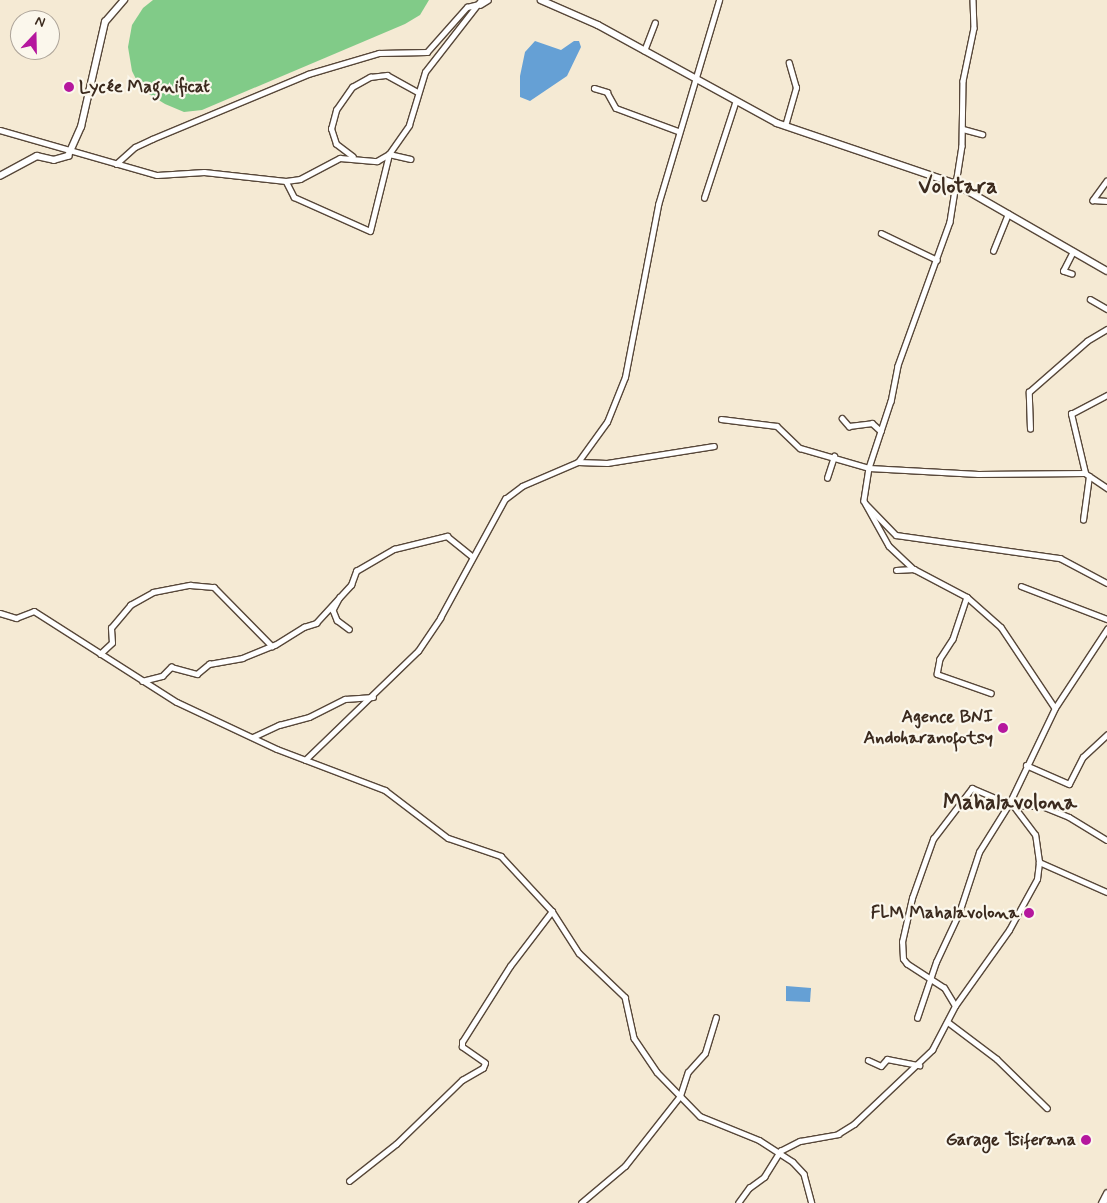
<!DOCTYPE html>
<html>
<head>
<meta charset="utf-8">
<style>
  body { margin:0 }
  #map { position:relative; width:1107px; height:1203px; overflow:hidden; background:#f5ead4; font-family:Mynerve,sans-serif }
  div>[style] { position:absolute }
  .green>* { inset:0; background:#81cb88 }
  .water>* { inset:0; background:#65a0d5 }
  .roads { filter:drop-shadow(1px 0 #574739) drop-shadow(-1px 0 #574739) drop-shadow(0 1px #574739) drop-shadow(0 -1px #574739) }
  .minor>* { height:4.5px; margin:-2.25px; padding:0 2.25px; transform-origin:2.25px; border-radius:2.25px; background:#fff }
  .tertiary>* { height:5.5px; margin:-2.75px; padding:0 2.75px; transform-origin:2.75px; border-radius:2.75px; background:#fff }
  .primary>* { height:7px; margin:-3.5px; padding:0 3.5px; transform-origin:3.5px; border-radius:3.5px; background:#fff }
  .dots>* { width:14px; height:14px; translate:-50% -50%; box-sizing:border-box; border:2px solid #fbf7ec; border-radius:50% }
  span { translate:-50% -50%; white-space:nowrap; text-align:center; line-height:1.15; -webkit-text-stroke:4.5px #fbf7ec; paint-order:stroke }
  .poi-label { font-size:18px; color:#3b2a1e; font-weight:700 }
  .left { translate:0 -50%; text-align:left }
  .right { translate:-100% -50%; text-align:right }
  .district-label { font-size:22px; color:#3b2a1e; font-weight:700 }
  .north { position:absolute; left:10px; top:10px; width:50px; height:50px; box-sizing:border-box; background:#fbf7ec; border:1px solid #aea59a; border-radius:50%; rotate:21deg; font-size:14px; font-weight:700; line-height:20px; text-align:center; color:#3b2a1e }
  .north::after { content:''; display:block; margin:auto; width:18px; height:22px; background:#b5179e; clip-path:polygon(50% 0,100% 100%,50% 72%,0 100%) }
</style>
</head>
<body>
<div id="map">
  <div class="green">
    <i style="clip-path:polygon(153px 0,429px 0,420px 15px,405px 24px,202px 110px,184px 112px,165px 104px,141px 89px,132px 71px,128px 47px,132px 25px,143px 8px)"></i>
  </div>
  <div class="water">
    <i style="clip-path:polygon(535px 41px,561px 50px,574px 41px,579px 41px,581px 47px,567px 76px,530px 101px,520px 97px,520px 76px,525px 52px)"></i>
    <i style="clip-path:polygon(786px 986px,811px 988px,810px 1002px,786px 1001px)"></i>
  </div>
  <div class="roads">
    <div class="minor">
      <i style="left:973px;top:0;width:28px;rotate:88deg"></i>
      <i style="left:974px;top:28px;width:54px;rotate:101.7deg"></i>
      <i style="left:963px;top:81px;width:65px;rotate:90.9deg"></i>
      <i style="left:962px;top:146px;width:77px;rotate:99deg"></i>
      <i style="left:950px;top:222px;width:153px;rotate:109.9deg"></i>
      <i style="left:898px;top:366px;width:36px;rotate:101deg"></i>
      <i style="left:891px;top:401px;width:71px;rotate:108.2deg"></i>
      <i style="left:869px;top:468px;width:33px;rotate:99deg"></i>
      <i style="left:864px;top:501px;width:51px;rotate:60.9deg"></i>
      <i style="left:889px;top:546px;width:34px;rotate:43deg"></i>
      <i style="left:914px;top:569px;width:60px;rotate:27.8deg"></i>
      <i style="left:967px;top:597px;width:45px;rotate:41.4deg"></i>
      <i style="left:1001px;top:627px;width:97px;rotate:56.3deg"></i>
      <i style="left:480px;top:5px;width:9px;rotate:-32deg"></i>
      <i style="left:644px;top:51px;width:30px;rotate:-69deg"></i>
      <i style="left:594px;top:88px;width:14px;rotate:17deg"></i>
      <i style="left:607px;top:92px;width:18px;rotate:61deg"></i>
      <i style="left:616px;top:108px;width:66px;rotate:20.4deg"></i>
      <i style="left:785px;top:126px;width:40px;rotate:-74deg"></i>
      <i style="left:796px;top:88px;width:26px;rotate:-106deg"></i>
      <i style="left:963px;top:129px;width:20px;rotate:15deg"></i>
      <i style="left:0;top:130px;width:163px;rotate:16deg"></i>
      <i style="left:157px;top:175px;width:47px;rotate:-3.7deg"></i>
      <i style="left:204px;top:172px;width:82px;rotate:6.3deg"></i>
      <i style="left:286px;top:181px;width:14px;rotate:-8deg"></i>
      <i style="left:300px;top:179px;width:45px;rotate:-27.7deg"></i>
      <i style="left:340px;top:158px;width:37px;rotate:5deg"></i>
      <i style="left:377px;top:161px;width:14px;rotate:-30deg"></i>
      <i style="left:389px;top:154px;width:35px;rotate:-55deg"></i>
      <i style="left:409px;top:125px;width:55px;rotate:-73.2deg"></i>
      <i style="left:425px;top:72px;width:91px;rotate:-52.1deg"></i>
      <i style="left:353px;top:157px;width:21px;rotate:-143deg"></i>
      <i style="left:336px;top:144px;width:16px;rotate:-108deg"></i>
      <i style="left:331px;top:129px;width:20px;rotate:-75deg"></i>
      <i style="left:336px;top:110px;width:28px;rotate:-55deg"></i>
      <i style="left:352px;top:87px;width:21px;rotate:-29deg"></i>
      <i style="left:370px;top:77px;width:17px;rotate:-7deg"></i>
      <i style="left:387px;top:75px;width:35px;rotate:29deg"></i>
      <i style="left:116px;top:164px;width:25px;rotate:-42deg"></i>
      <i style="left:135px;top:147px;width:19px;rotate:-25deg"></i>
      <i style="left:152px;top:139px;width:169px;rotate:-22.6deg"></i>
      <i style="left:308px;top:74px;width:74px;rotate:-16.5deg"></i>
      <i style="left:379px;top:53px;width:48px;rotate:-1.2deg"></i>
      <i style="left:427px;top:52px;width:60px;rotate:-48.4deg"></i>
      <i style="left:467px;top:7px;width:12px;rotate:-14deg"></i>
      <i style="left:286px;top:181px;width:18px;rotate:63deg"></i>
      <i style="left:294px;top:197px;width:83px;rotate:24.1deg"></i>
      <i style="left:370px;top:231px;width:79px;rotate:-76.1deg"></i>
      <i style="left:389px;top:154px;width:22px;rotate:13deg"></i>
      <i style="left:1107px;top:181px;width:24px;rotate:126deg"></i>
      <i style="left:1093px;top:200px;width:14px;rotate:4deg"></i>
      <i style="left:704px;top:198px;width:100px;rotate:-71.9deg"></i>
      <i style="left:881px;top:233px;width:62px;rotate:25.7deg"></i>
      <i style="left:993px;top:251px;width:40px;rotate:-68deg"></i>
      <i style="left:1072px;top:274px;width:9px;rotate:-162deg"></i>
      <i style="left:1063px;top:271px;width:22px;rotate:-63deg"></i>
      <i style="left:1090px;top:299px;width:20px;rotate:30deg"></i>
      <i style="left:842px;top:418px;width:11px;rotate:49deg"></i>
      <i style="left:849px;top:426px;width:23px;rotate:-7deg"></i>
      <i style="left:872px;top:423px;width:12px;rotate:42deg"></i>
      <i style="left:721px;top:419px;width:56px;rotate:7.1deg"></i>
      <i style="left:777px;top:426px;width:32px;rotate:44deg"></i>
      <i style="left:800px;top:448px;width:72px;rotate:16.2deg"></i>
      <i style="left:869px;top:468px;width:109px;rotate:3.2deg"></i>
      <i style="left:978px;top:474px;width:107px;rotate:-0.5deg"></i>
      <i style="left:1085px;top:473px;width:27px;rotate:34deg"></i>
      <i style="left:1030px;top:429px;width:37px;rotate:-92deg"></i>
      <i style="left:1029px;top:392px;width:77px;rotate:-41.3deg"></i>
      <i style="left:1087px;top:341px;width:23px;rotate:-31deg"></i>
      <i style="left:578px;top:462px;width:29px;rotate:2deg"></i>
      <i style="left:607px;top:463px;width:108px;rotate:-9deg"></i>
      <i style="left:1085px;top:473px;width:61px;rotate:-103.3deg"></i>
      <i style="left:1071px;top:414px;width:41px;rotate:-27.8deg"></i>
      <i style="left:827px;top:478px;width:23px;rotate:-72deg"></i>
      <i style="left:866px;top:504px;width:43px;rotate:45.9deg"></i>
      <i style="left:896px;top:535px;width:166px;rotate:8deg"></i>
      <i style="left:1060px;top:558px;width:53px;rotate:28deg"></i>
      <i style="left:1083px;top:520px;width:44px;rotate:-82.2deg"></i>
      <i style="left:896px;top:570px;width:18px;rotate:-3deg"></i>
      <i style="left:1021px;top:586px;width:92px;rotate:21deg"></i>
      <i style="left:340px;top:597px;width:15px;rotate:118deg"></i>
      <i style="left:333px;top:610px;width:11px;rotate:68deg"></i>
      <i style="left:337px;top:620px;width:15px;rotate:37deg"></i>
      <i style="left:967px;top:597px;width:44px;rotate:108.4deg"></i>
      <i style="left:953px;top:639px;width:24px;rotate:123deg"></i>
      <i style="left:940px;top:659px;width:15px;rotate:101deg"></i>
      <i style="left:937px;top:674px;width:57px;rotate:19.4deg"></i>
      <i style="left:0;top:613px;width:17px;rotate:17deg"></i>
      <i style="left:16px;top:618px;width:19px;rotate:-21deg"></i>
      <i style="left:34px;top:611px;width:169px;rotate:32.5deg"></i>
      <i style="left:177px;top:702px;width:110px;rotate:25.2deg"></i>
      <i style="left:277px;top:749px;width:116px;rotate:20.8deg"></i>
      <i style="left:385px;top:790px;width:79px;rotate:37.3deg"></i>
      <i style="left:448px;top:838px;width:56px;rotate:18.8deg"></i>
      <i style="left:501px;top:856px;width:75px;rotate:47.2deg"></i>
      <i style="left:552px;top:911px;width:50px;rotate:57.3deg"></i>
      <i style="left:579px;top:953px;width:64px;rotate:43.7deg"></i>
      <i style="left:625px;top:997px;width:42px;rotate:77.6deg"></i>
      <i style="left:634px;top:1038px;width:41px;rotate:55.9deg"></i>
      <i style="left:657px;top:1072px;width:62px;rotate:45.7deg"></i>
      <i style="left:700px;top:1116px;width:64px;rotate:22.1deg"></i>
      <i style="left:759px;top:1140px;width:40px;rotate:32.9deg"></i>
      <i style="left:793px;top:1162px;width:16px;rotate:47deg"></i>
      <i style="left:804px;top:1174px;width:30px;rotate:75deg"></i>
      <i style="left:100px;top:654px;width:16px;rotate:-43deg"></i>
      <i style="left:112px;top:643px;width:15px;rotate:-94deg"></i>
      <i style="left:111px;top:628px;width:30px;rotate:-50deg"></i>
      <i style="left:130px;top:605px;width:26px;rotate:-29deg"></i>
      <i style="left:153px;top:592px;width:38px;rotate:-11deg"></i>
      <i style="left:190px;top:585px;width:24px;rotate:5deg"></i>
      <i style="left:214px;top:587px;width:83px;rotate:45.5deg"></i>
      <i style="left:142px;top:681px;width:21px;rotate:-14deg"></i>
      <i style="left:162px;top:676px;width:13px;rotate:-45deg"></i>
      <i style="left:171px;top:667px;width:27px;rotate:15deg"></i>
      <i style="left:197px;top:674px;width:16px;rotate:-40deg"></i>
      <i style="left:209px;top:664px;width:34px;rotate:-10deg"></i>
      <i style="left:242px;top:658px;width:35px;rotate:-22deg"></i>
      <i style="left:275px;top:645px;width:34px;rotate:-32deg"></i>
      <i style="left:304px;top:627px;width:13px;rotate:-18deg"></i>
      <i style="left:316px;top:623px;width:52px;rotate:-47.4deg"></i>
      <i style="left:351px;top:585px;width:15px;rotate:-70deg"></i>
      <i style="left:356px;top:571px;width:44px;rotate:-30.1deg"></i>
      <i style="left:394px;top:549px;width:55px;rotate:-13.8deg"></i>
      <i style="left:447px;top:536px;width:33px;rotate:39deg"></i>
      <i style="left:253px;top:737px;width:29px;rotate:-25deg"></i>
      <i style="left:279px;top:725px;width:31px;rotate:-15deg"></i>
      <i style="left:309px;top:717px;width:40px;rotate:-26.6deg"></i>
      <i style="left:345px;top:699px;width:28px;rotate:-4deg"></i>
      <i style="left:305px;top:760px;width:157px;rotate:-44deg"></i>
      <i style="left:418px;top:651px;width:40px;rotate:-56deg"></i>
      <i style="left:440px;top:618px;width:136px;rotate:-61.4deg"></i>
      <i style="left:505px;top:499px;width:21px;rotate:-37deg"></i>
      <i style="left:522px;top:486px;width:61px;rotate:-23.2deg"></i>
      <i style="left:578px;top:462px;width:49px;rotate:-54.1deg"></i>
      <i style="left:607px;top:422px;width:48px;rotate:-68.2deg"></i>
      <i style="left:625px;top:377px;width:175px;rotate:-79.1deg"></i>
      <i style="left:658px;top:205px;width:214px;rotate:-73.4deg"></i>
      <i style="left:1026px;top:765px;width:47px;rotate:23.8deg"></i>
      <i style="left:1069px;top:784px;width:30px;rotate:-63deg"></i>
      <i style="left:1083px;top:757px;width:33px;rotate:-43deg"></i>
      <i style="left:1039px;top:862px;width:74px;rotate:23.8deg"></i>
      <i style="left:955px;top:1006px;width:21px;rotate:-121deg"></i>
      <i style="left:944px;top:988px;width:44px;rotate:-147deg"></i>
      <i style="left:907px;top:964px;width:6px;rotate:-129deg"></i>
      <i style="left:903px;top:959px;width:17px;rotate:-93deg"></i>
      <i style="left:902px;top:942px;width:45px;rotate:-77.2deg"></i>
      <i style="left:912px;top:898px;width:63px;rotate:-70.4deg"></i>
      <i style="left:933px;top:839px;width:64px;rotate:-52.6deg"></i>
      <i style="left:972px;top:788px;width:43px;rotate:23deg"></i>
      <i style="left:1012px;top:805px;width:30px;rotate:2deg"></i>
      <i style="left:1042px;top:806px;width:29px;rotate:22deg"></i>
      <i style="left:1069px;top:817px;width:44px;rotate:31.2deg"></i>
      <i style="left:917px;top:1018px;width:59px;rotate:-71.3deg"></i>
      <i style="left:936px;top:962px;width:54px;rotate:-64.9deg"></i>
      <i style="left:959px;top:913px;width:64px;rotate:-71.8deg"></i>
      <i style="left:979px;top:852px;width:57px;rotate:-58deg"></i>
      <i style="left:1009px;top:804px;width:106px;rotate:-64.4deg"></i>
      <i style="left:1055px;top:708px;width:95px;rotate:-56.6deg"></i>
      <i style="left:948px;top:1022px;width:61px;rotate:37.1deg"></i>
      <i style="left:997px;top:1059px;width:70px;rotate:44.4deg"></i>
      <i style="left:868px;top:1060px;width:14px;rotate:25deg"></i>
      <i style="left:881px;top:1066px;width:9px;rotate:-49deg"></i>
      <i style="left:887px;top:1059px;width:33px;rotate:11deg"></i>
      <i style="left:349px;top:1181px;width:60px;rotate:-38.2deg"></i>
      <i style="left:396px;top:1144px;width:92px;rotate:-44.1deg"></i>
      <i style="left:462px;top:1080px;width:24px;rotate:-30deg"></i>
      <i style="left:483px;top:1068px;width:5px;rotate:-68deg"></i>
      <i style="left:485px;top:1063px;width:28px;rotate:-145deg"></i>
      <i style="left:462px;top:1047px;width:5px;rotate:-90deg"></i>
      <i style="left:462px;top:1042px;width:90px;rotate:-57.7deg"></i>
      <i style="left:510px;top:966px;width:69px;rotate:-52.6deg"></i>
      <i style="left:581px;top:1203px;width:57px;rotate:-40.1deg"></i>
      <i style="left:625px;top:1166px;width:89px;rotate:-51.8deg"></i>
      <i style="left:680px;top:1096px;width:25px;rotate:-72deg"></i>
      <i style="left:688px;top:1072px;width:25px;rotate:-48deg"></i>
      <i style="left:705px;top:1053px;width:37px;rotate:-73deg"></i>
      <i style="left:738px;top:1203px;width:19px;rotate:-54deg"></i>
      <i style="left:749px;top:1188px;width:19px;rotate:-36deg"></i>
      <i style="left:764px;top:1177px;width:31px;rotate:-58deg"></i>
      <i style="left:780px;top:1151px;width:22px;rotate:-27deg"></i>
      <i style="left:800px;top:1141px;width:39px;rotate:-10deg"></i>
      <i style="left:838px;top:1134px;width:19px;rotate:-32deg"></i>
      <i style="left:854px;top:1124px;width:108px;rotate:-43.5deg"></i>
      <i style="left:932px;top:1050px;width:50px;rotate:-62.4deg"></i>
      <i style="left:955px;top:1006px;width:93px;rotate:-54.6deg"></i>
      <i style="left:1009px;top:930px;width:58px;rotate:-61.2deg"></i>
      <i style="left:1037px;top:879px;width:17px;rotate:-83deg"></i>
      <i style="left:1039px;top:862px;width:27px;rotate:-98deg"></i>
      <i style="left:1035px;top:835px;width:38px;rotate:-127deg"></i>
    </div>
    <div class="tertiary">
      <i style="left:541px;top:0;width:62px;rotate:23.7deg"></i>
      <i style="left:598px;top:25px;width:204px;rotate:28.7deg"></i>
      <i style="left:777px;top:123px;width:189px;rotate:18.8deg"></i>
      <i style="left:956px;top:184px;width:174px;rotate:29.9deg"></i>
      <i style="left:0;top:176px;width:42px;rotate:-28.4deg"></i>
      <i style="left:37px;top:156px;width:17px;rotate:13deg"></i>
      <i style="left:54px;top:160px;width:15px;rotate:-16deg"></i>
      <i style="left:68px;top:156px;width:32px;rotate:-66deg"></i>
      <i style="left:81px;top:127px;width:108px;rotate:-77.1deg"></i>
      <i style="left:105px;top:22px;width:29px;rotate:-49deg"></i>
    </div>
    <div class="primary">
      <i style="left:1102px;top:1203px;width:11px;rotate:-63deg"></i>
    </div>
  </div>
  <div class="dots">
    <i style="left:69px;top:87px;background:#b5179e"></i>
    <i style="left:1003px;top:728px;background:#b5179e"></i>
    <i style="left:1029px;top:913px;background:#b5179e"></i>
    <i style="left:1086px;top:1140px;background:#b5179e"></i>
  </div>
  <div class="poi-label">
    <span class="left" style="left:79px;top:87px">Lycée Magnificat</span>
    <span class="right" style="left:993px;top:728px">Agence BNI<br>Andoharanofotsy</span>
    <span class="right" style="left:1019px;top:913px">FLM Mahalavolona</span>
    <span class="right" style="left:1076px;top:1140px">Garage Tsiferana</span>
  </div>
  <div class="district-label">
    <span style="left:958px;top:188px">Volotara</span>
    <span style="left:1010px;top:804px">Mahalavolona</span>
  </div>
  <div class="north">N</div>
</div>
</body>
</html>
